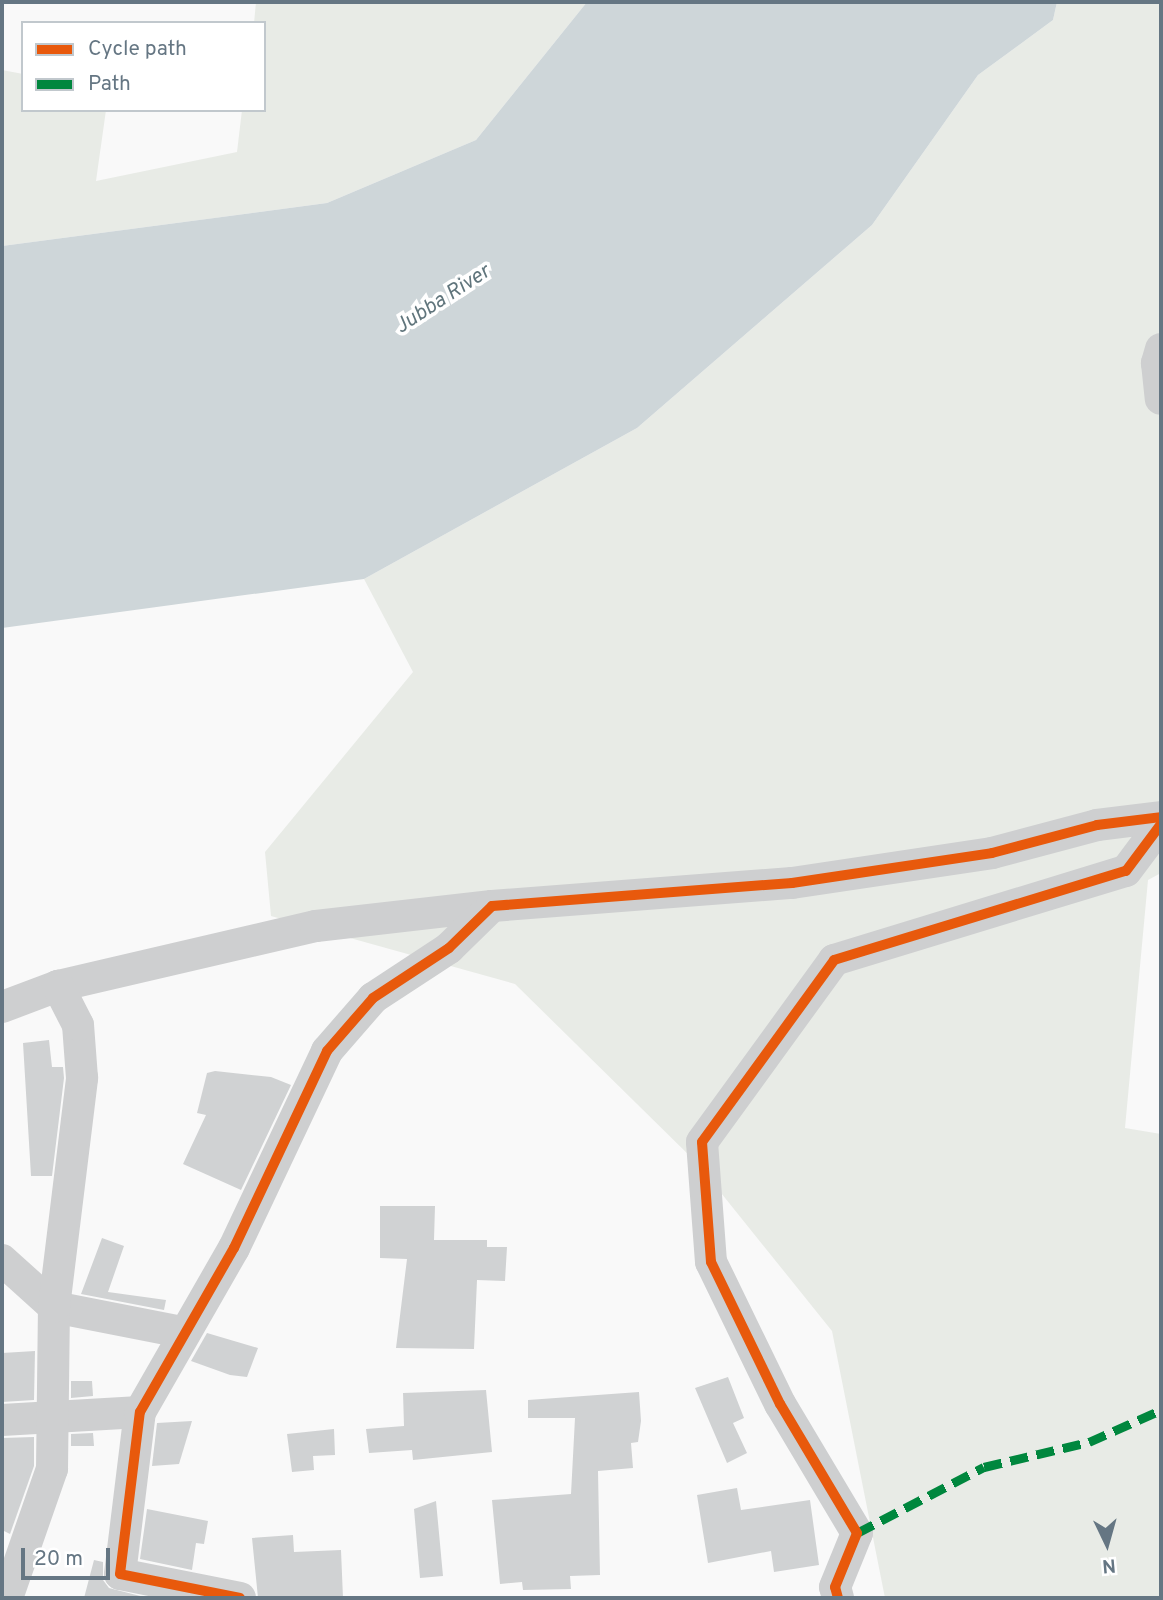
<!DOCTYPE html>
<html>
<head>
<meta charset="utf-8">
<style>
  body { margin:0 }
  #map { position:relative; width:1163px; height:1600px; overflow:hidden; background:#f9f9f9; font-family:Overpass,sans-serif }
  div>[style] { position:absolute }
  .green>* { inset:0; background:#e8ebe6 }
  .water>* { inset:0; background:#ced6d9 }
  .building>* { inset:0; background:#d0d2d3 }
  .minor>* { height:32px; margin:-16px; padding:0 16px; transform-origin:16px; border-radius:16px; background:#cecfd0 }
  .quiet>* { height:9px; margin-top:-4.5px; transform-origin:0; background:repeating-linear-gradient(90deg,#00873e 0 18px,transparent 0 27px) }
  .cycleway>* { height:10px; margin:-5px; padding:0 5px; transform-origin:5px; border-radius:5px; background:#e8590c }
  span { translate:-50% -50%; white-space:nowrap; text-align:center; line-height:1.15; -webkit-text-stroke:7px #fff; paint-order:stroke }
  .water-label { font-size:21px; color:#60757c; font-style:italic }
  .frame { position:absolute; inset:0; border:4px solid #657683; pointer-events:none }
  .legend { position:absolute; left:21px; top:21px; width:245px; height:91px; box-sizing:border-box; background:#fff; border:2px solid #c1c8cd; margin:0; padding:9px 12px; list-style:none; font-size:21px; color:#657683 }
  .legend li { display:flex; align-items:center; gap:14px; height:35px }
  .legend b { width:35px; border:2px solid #c1c8cd }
  .north { position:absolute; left:1072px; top:1509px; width:70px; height:70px; -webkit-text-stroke:5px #fff; paint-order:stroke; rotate:175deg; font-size:19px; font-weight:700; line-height:28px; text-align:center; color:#657683 }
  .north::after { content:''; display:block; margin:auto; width:24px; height:32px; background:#657683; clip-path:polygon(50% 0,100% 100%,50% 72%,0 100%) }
  .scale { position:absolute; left:21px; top:1548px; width:89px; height:32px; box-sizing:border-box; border:4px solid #657683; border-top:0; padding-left:9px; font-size:21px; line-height:24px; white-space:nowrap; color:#657683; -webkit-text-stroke:5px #fff; paint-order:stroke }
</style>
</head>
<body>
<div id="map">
  <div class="green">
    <i style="clip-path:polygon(256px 2px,587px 2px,476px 140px,327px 203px,2px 246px,2px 70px,23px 74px,23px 110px,106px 110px,96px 181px,237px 152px,242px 110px,264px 110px,264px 23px,254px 23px)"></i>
    <i style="clip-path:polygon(1057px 2px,1161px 2px,1161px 873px,1148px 880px,1125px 1128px,1161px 1134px,1161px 1598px,885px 1598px,832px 1331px,697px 1163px,515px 984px,271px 916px,265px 852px,413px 672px,364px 579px,637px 428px,872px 225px,978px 75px,1053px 20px)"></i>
  </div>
  <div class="water">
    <i style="clip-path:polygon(587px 2px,1057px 2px,1053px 20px,978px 75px,872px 225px,637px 428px,364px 579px,2px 628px,2px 246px,327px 203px,476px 140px)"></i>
  </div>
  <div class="building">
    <i style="clip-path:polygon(49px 1040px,52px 1067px,63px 1067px,64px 1078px,52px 1176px,31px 1176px,23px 1043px)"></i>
    <i style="clip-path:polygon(215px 1071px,271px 1077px,291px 1085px,241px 1190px,183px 1164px,206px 1115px,197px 1113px,207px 1073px)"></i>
    <i style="clip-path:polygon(380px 1206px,435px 1206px,434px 1240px,487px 1240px,487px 1247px,507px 1247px,505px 1281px,477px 1280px,474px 1349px,396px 1348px,407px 1259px,380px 1258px)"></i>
    <i style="clip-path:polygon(102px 1238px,124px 1246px,108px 1292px,166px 1300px,164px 1310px,81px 1294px)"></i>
    <i style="clip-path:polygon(207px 1333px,258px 1348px,247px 1377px,230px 1375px,191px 1361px)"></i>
    <i style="clip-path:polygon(35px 1351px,34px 1400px,2px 1402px,2px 1353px)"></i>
    <i style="clip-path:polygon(728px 1377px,744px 1418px,733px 1423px,747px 1453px,727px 1463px,695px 1388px)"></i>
    <i style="clip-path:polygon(71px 1381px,92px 1381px,93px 1396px,71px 1398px)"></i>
    <i style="clip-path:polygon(486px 1390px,492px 1452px,413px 1460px,412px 1450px,369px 1453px,366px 1429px,404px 1426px,403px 1393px)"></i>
    <i style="clip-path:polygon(639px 1392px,641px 1421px,638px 1442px,631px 1443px,633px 1468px,598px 1471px,600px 1575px,570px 1576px,571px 1589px,523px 1590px,522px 1582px,500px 1584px,492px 1500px,571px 1494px,575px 1418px,528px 1418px,528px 1400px)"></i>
    <i style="clip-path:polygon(192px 1421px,179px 1464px,152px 1466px,157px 1423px)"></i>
    <i style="clip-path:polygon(334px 1429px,335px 1455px,313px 1456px,314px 1470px,292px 1472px,287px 1434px)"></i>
    <i style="clip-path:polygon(93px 1433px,94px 1446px,71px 1446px,71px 1434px)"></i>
    <i style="clip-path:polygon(34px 1437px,34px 1466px,10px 1534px,2px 1530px,2px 1438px)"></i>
    <i style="clip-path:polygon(737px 1488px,741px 1510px,810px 1500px,819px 1565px,774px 1572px,771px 1551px,708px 1563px,697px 1495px)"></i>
    <i style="clip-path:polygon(436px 1501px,443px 1576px,420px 1578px,414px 1509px)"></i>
    <i style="clip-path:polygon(147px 1509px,208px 1521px,204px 1544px,196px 1543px,192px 1570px,140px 1559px)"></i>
    <i style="clip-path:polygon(293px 1535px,294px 1552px,341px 1550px,343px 1598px,258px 1598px,252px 1538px)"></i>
    <i style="clip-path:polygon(94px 1560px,103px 1562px,103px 1580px,109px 1588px,148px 1598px,84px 1598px)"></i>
  </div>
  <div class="minor">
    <i style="left:1161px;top:349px;width:15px;rotate:106deg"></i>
    <i style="left:1157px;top:363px;width:36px;rotate:84deg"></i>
    <i style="left:2px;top:1007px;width:60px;rotate:-20.6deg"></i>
    <i style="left:58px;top:986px;width:265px;rotate:-13.1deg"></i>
    <i style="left:316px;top:926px;width:177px;rotate:-6.5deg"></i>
    <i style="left:2px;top:1260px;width:70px;rotate:42.1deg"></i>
    <i style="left:54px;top:1307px;width:130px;rotate:11.1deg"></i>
    <i style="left:2px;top:1420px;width:138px;rotate:-3.3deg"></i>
    <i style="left:7px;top:1598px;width:137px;rotate:-70.8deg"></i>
    <i style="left:52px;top:1469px;width:162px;rotate:-89.3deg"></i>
    <i style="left:54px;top:1307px;width:231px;rotate:-83deg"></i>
    <i style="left:82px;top:1078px;width:53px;rotate:-94.3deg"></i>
    <i style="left:78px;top:1025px;width:44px;rotate:-117.1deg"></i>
    <i style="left:240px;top:1598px;width:122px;rotate:-168.7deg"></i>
    <i style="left:120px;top:1574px;width:163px;rotate:-83deg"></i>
    <i style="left:140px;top:1412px;width:189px;rotate:-60.2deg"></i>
    <i style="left:234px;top:1248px;width:218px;rotate:-64.7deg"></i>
    <i style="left:327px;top:1051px;width:70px;rotate:-49deg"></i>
    <i style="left:373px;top:998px;width:91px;rotate:-33.3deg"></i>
    <i style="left:449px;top:948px;width:60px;rotate:-44.3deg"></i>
    <i style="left:492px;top:906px;width:301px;rotate:-4.4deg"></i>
    <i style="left:792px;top:883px;width:202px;rotate:-8.5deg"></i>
    <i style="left:992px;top:853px;width:109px;rotate:-14.9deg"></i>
    <i style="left:1097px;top:825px;width:64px;rotate:-7.1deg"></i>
    <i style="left:838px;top:1598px;width:11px;rotate:-105deg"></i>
    <i style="left:835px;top:1587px;width:58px;rotate:-67.8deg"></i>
    <i style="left:857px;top:1533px;width:150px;rotate:-120.8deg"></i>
    <i style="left:780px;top:1404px;width:158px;rotate:-115.9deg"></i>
    <i style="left:711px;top:1262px;width:120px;rotate:-94.3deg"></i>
    <i style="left:702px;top:1142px;width:225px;rotate:-54deg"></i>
    <i style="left:834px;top:960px;width:305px;rotate:-17deg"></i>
    <i style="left:1126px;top:871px;width:59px;rotate:-53.3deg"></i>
  </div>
  <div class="quiet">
    <i style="left:857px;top:1533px;width:143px;rotate:-27.5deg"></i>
    <i style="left:984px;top:1467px;width:108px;rotate:-13.4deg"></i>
    <i style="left:1089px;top:1442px;width:79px;rotate:-24deg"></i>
  </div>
  <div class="cycleway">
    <i style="left:240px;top:1598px;width:122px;rotate:-168.7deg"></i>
    <i style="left:120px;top:1574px;width:163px;rotate:-83deg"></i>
    <i style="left:140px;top:1412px;width:189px;rotate:-60.2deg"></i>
    <i style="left:234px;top:1248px;width:218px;rotate:-64.7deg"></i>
    <i style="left:327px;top:1051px;width:70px;rotate:-49deg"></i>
    <i style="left:373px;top:998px;width:91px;rotate:-33.3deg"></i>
    <i style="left:449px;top:948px;width:60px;rotate:-44.3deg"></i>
    <i style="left:492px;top:906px;width:301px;rotate:-4.4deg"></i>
    <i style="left:792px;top:883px;width:202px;rotate:-8.5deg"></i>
    <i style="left:992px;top:853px;width:109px;rotate:-14.9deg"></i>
    <i style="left:1097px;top:825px;width:64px;rotate:-7.1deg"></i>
    <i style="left:838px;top:1598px;width:11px;rotate:-105deg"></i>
    <i style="left:835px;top:1587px;width:58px;rotate:-67.8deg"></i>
    <i style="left:857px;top:1533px;width:150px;rotate:-120.8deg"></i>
    <i style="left:780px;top:1404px;width:158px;rotate:-115.9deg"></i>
    <i style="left:711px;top:1262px;width:120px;rotate:-94.3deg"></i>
    <i style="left:702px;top:1142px;width:225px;rotate:-54deg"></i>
    <i style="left:834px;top:960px;width:305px;rotate:-17deg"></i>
    <i style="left:1126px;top:871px;width:59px;rotate:-53.3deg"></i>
  </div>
  <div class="water-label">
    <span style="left:443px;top:300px;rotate:-33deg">Jubba River</span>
  </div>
  <div class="frame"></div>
  <ul class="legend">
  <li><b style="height:9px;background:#e8590c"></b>Cycle path</li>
  <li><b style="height:9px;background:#00873e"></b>Path</li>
  </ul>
  <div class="north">N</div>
  <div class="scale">20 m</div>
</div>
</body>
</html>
